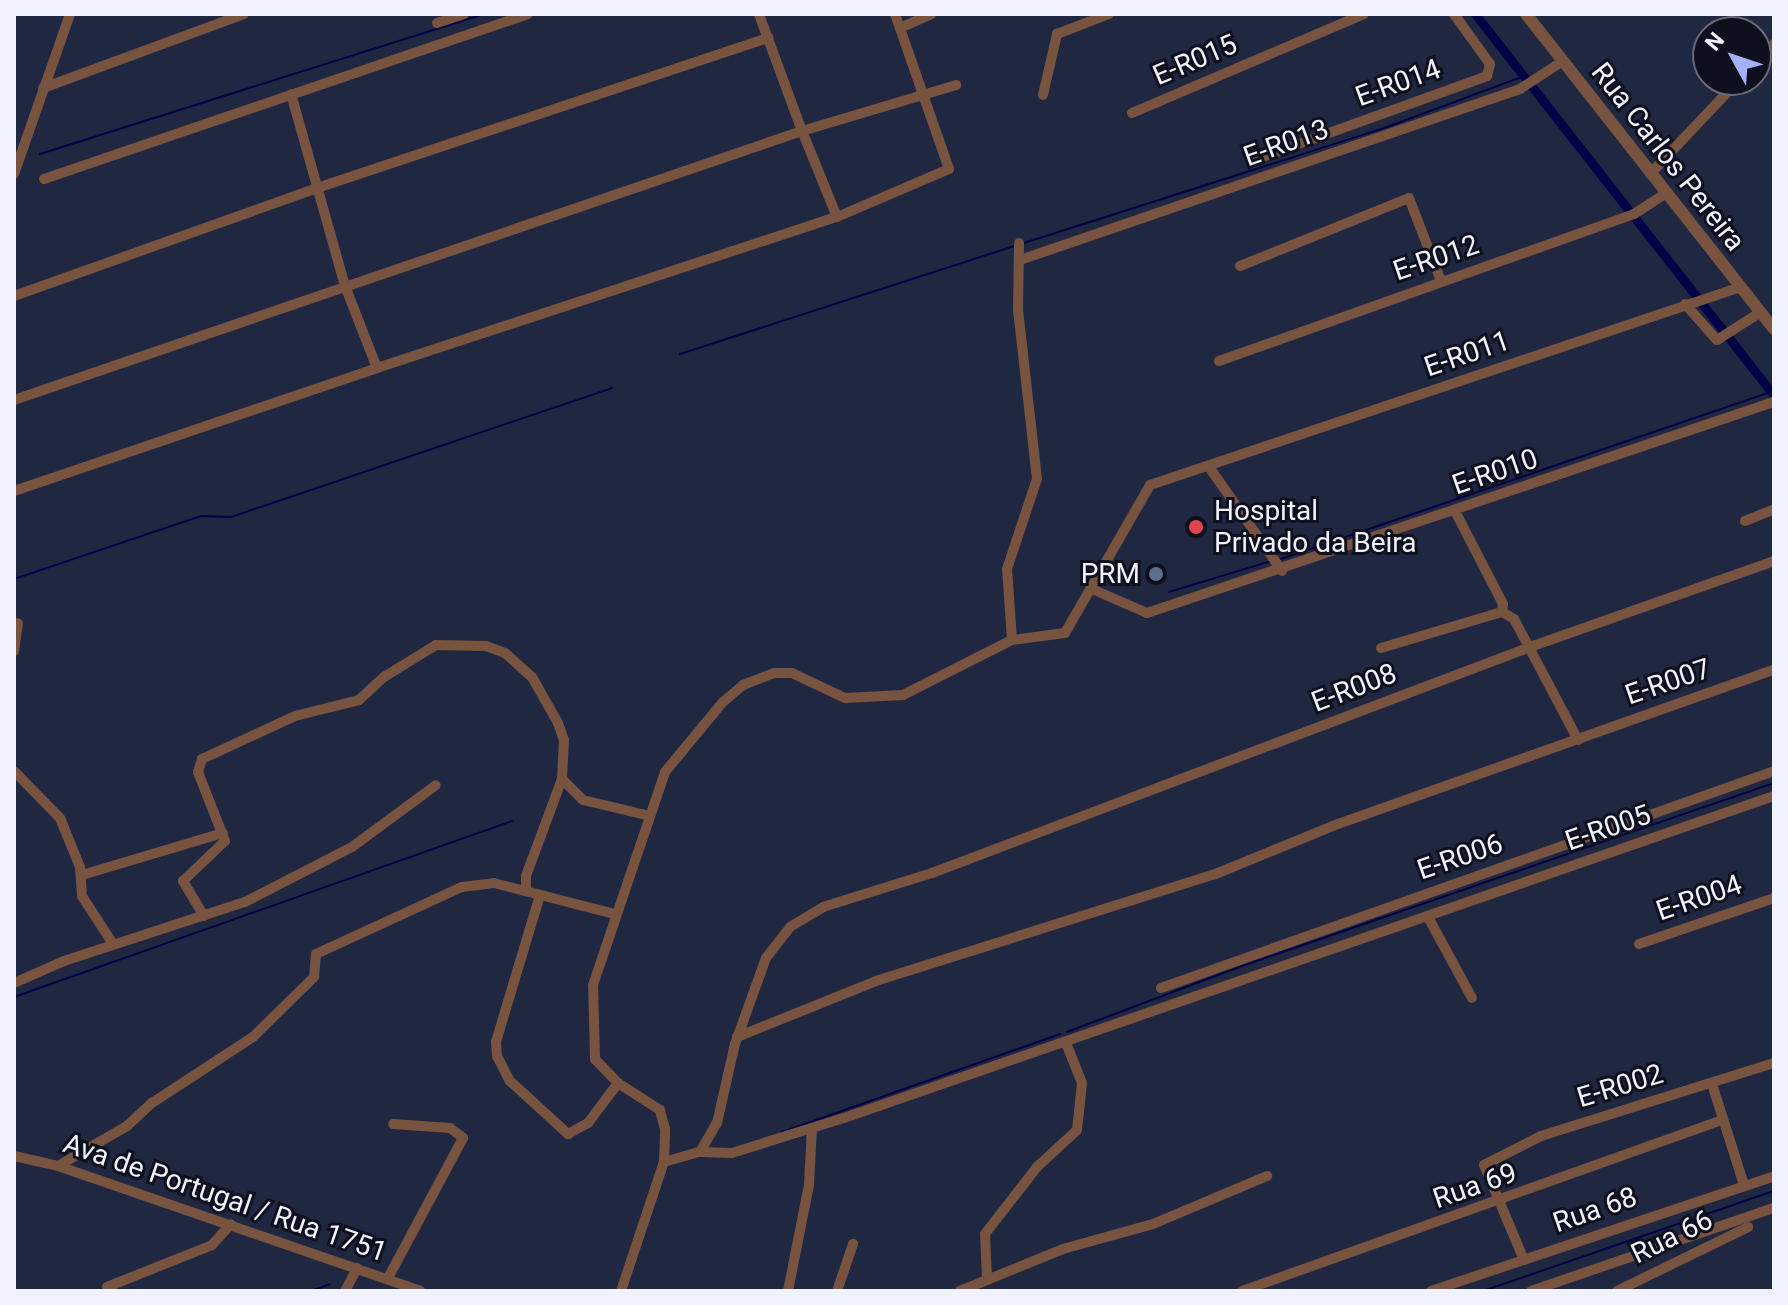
<!DOCTYPE html>
<html>
<head>
<meta charset="utf-8">
<style>
  body { margin:0 }
  #map { position:relative; width:1788px; height:1305px; overflow:hidden; background:#202741; font-family:Roboto,sans-serif }
  div>[style] { position:absolute }
  .stream>* { height:2px; margin:-1px; padding:0 1px; transform-origin:1px; border-radius:1px; background:#000147 }
  .canal>* { height:9px; margin:-4.5px; padding:0 4.5px; transform-origin:4.5px; border-radius:4.5px; background:#000147 }
  .minor>* { height:10px; margin:-5px; padding:0 5px; transform-origin:5px; border-radius:5px; background:#775340 }
  .tertiary>* { height:12px; margin:-6px; padding:0 6px; transform-origin:6px; border-radius:6px; background:#775340 }
  .dots>* { width:22px; height:22px; translate:-50% -50%; box-sizing:border-box; border:4px solid #0e111d; border-radius:50% }
  span { translate:-50% -50%; white-space:nowrap; text-align:center; line-height:1.15; -webkit-text-stroke:6px #0e111d; paint-order:stroke }
  .street-label { font-size:28px; color:#f0f3fe }
  .poi-label { font-size:28px; color:#f0f3fe }
  .left { translate:0 -50%; text-align:left }
  .right { translate:-100% -50%; text-align:right }
  .frame { position:absolute; inset:0; border:16px solid #f0f3fe; pointer-events:none }
  .north { position:absolute; left:1692px; top:16px; width:80px; height:80px; box-sizing:border-box; background:#0e111d; border:2px solid #686b77; border-radius:50%; rotate:310deg; font-size:22px; font-weight:700; line-height:32px; text-align:center; color:#f0f3fe }
  .north::after { content:''; display:block; margin:auto; width:28px; height:36px; background:#a4b2fc; clip-path:polygon(50% 0,100% 100%,50% 72%,0 100%) }
</style>
</head>
<body>
<div id="map">
  <div class="stream">
    <i style="left:40px;top:154px;width:465px;rotate:-17.5deg"></i>
    <i style="left:1024px;top:243px;width:381px;rotate:-17.7deg"></i>
    <i style="left:1387px;top:127px;width:146px;rotate:-20.4deg"></i>
    <i style="left:680px;top:354px;width:351px;rotate:-17.9deg"></i>
    <i style="left:1278px;top:560px;width:521px;rotate:-18.82deg"></i>
    <i style="left:14px;top:579px;width:197px;rotate:-18.6deg"></i>
    <i style="left:201px;top:516px;width:30px;rotate:2deg"></i>
    <i style="left:231px;top:517px;width:402px;rotate:-18.7deg"></i>
    <i style="left:1169px;top:592px;width:107px;rotate:-16.9deg"></i>
    <i style="left:14px;top:997px;width:528px;rotate:-19.46deg"></i>
    <i style="left:1067px;top:1032px;width:184px;rotate:-20.7deg"></i>
    <i style="left:1239px;top:967px;width:566px;rotate:-18.98deg"></i>
    <i style="left:782px;top:1132px;width:295px;rotate:-19.4deg"></i>
    <i style="left:311px;top:1291px;width:20px;rotate:-20deg"></i>
    <i style="left:1483px;top:1291px;width:308px;rotate:-19deg"></i>
  </div>
  <div class="canal">
    <i style="left:1475px;top:14px;width:480px;rotate:51.9deg"></i>
  </div>
  <div class="minor">
    <i style="left:437px;top:23px;width:28px;rotate:-18deg"></i>
    <i style="left:900px;top:28px;width:34px;rotate:-24deg"></i>
    <i style="left:1756px;top:63px;width:26px;rotate:-47deg"></i>
    <i style="left:43px;top:88px;width:214px;rotate:-20.2deg"></i>
    <i style="left:1043px;top:95px;width:63px;rotate:-77.1deg"></i>
    <i style="left:1057px;top:34px;width:56px;rotate:-21deg"></i>
    <i style="left:1132px;top:113px;width:252px;rotate:-23.1deg"></i>
    <i style="left:1254px;top:160px;width:248px;rotate:-19.8deg"></i>
    <i style="left:1487px;top:76px;width:12px;rotate:-76deg"></i>
    <i style="left:1490px;top:64px;width:62px;rotate:-125.8deg"></i>
    <i style="left:14px;top:174px;width:170px;rotate:-70.7deg"></i>
    <i style="left:1650px;top:174px;width:129px;rotate:-46.6deg"></i>
    <i style="left:44px;top:179px;width:511px;rotate:-18.82deg"></i>
    <i style="left:837px;top:217px;width:93px;rotate:-112.1deg"></i>
    <i style="left:802px;top:131px;width:161px;rotate:-16.6deg"></i>
    <i style="left:1020px;top:260px;width:528px;rotate:-18.88deg"></i>
    <i style="left:1520px;top:89px;width:51px;rotate:-33.1deg"></i>
    <i style="left:1240px;top:266px;width:182px;rotate:-21.9deg"></i>
    <i style="left:1409px;top:198px;width:89px;rotate:68.9deg"></i>
    <i style="left:14px;top:296px;width:322px;rotate:-19.6deg"></i>
    <i style="left:317px;top:188px;width:476px;rotate:-18.4deg"></i>
    <i style="left:1685px;top:304px;width:48px;rotate:48.4deg"></i>
    <i style="left:1717px;top:340px;width:52px;rotate:-32.5deg"></i>
    <i style="left:1219px;top:361px;width:440px;rotate:-19.5deg"></i>
    <i style="left:1634px;top:214px;width:37px;rotate:-33deg"></i>
    <i style="left:377px;top:368px;width:484px;rotate:-18.2deg"></i>
    <i style="left:837px;top:217px;width:122px;rotate:-23.2deg"></i>
    <i style="left:949px;top:169px;width:164px;rotate:-109.2deg"></i>
    <i style="left:14px;top:400px;width:833px;rotate:-18.85deg"></i>
    <i style="left:802px;top:131px;width:125px;rotate:-110.2deg"></i>
    <i style="left:1209px;top:467px;width:127px;rotate:54.9deg"></i>
    <i style="left:14px;top:491px;width:383px;rotate:-18.7deg"></i>
    <i style="left:377px;top:368px;width:88px;rotate:-111.3deg"></i>
    <i style="left:345px;top:286px;width:199px;rotate:-105.7deg"></i>
    <i style="left:1745px;top:521px;width:31px;rotate:-22deg"></i>
    <i style="left:1092px;top:589px;width:60px;rotate:23.6deg"></i>
    <i style="left:1147px;top:613px;width:662px;rotate:-18.6deg"></i>
    <i style="left:1502px;top:612px;width:14px;rotate:30deg"></i>
    <i style="left:1514px;top:619px;width:137px;rotate:62.1deg"></i>
    <i style="left:1012px;top:640px;width:71px;rotate:-94deg"></i>
    <i style="left:1007px;top:569px;width:95px;rotate:-71.6deg"></i>
    <i style="left:1037px;top:479px;width:170px;rotate:-96.4deg"></i>
    <i style="left:1018px;top:310px;width:67px;rotate:-89.1deg"></i>
    <i style="left:1381px;top:648px;width:126px;rotate:-16.6deg"></i>
    <i style="left:1502px;top:612px;width:8px;rotate:-83deg"></i>
    <i style="left:1503px;top:604px;width:105px;rotate:-117.3deg"></i>
    <i style="left:14px;top:651px;width:28px;rotate:-82deg"></i>
    <i style="left:14px;top:771px;width:66px;rotate:45.6deg"></i>
    <i style="left:60px;top:818px;width:53px;rotate:67.8deg"></i>
    <i style="left:80px;top:867px;width:29px;rotate:86deg"></i>
    <i style="left:82px;top:896px;width:57px;rotate:57.1deg"></i>
    <i style="left:562px;top:779px;width:30px;rotate:45deg"></i>
    <i style="left:583px;top:800px;width:69px;rotate:13.4deg"></i>
    <i style="left:82px;top:875px;width:147px;rotate:-16.6deg"></i>
    <i style="left:540px;top:895px;width:153px;rotate:106.7deg"></i>
    <i style="left:496px;top:1042px;width:14px;rotate:86deg"></i>
    <i style="left:497px;top:1056px;width:28px;rotate:63deg"></i>
    <i style="left:510px;top:1081px;width:79px;rotate:42.4deg"></i>
    <i style="left:568px;top:1134px;width:23px;rotate:-29deg"></i>
    <i style="left:588px;top:1123px;width:50px;rotate:-53.1deg"></i>
    <i style="left:204px;top:916px;width:41px;rotate:-121deg"></i>
    <i style="left:183px;top:881px;width:58px;rotate:-43.6deg"></i>
    <i style="left:225px;top:841px;width:74px;rotate:-111.4deg"></i>
    <i style="left:198px;top:772px;width:14px;rotate:-73deg"></i>
    <i style="left:202px;top:759px;width:102px;rotate:-24.8deg"></i>
    <i style="left:295px;top:716px;width:66px;rotate:-14deg"></i>
    <i style="left:359px;top:700px;width:34px;rotate:-43deg"></i>
    <i style="left:384px;top:677px;width:61px;rotate:-31.6deg"></i>
    <i style="left:436px;top:645px;width:50px;rotate:1.1deg"></i>
    <i style="left:486px;top:646px;width:20px;rotate:20deg"></i>
    <i style="left:505px;top:653px;width:36px;rotate:42deg"></i>
    <i style="left:532px;top:677px;width:53px;rotate:60.5deg"></i>
    <i style="left:558px;top:723px;width:18px;rotate:71deg"></i>
    <i style="left:564px;top:740px;width:39px;rotate:93deg"></i>
    <i style="left:562px;top:779px;width:103px;rotate:110.4deg"></i>
    <i style="left:526px;top:876px;width:15px;rotate:90deg"></i>
    <i style="left:1428px;top:917px;width:92px;rotate:61.5deg"></i>
    <i style="left:1639px;top:944px;width:143px;rotate:-18.8deg"></i>
    <i style="left:14px;top:983px;width:55px;rotate:-23.7deg"></i>
    <i style="left:64px;top:961px;width:190px;rotate:-18.1deg"></i>
    <i style="left:245px;top:902px;width:120px;rotate:-27.2deg"></i>
    <i style="left:352px;top:847px;width:104px;rotate:-36.4deg"></i>
    <i style="left:1161px;top:988px;width:650px;rotate:-19.49deg"></i>
    <i style="left:737px;top:1037px;width:153px;rotate:-21.9deg"></i>
    <i style="left:879px;top:980px;width:350px;rotate:-17.5deg"></i>
    <i style="left:1213px;top:875px;width:135px;rotate:-22.2deg"></i>
    <i style="left:1338px;top:824px;width:462px;rotate:-19.5deg"></i>
    <i style="left:1712px;top:1084px;width:106px;rotate:72.4deg"></i>
    <i style="left:700px;top:1152px;width:34px;rotate:-60deg"></i>
    <i style="left:717px;top:1123px;width:81px;rotate:-77.2deg"></i>
    <i style="left:735px;top:1044px;width:91px;rotate:-70.2deg"></i>
    <i style="left:766px;top:958px;width:39px;rotate:-52deg"></i>
    <i style="left:790px;top:927px;width:39px;rotate:-31deg"></i>
    <i style="left:823px;top:907px;width:114px;rotate:-17.3deg"></i>
    <i style="left:932px;top:873px;width:639px;rotate:-20.7deg"></i>
    <i style="left:1530px;top:647px;width:259px;rotate:-19.4deg"></i>
    <i style="left:14px;top:1156px;width:45px;rotate:12.8deg"></i>
    <i style="left:58px;top:1166px;width:383px;rotate:19deg"></i>
    <i style="left:664px;top:1162px;width:37px;rotate:-16deg"></i>
    <i style="left:700px;top:1152px;width:32px;rotate:2deg"></i>
    <i style="left:732px;top:1153px;width:117px;rotate:-17.4deg"></i>
    <i style="left:844px;top:1118px;width:984px;rotate:-19.1deg"></i>
    <i style="left:58px;top:1166px;width:80px;rotate:-30.1deg"></i>
    <i style="left:127px;top:1126px;width:34px;rotate:-43deg"></i>
    <i style="left:152px;top:1103px;width:121px;rotate:-33.2deg"></i>
    <i style="left:253px;top:1037px;width:86px;rotate:-44.5deg"></i>
    <i style="left:314px;top:977px;width:23px;rotate:-85deg"></i>
    <i style="left:316px;top:954px;width:161px;rotate:-24.7deg"></i>
    <i style="left:462px;top:887px;width:32px;rotate:-7deg"></i>
    <i style="left:494px;top:883px;width:125px;rotate:14.4deg"></i>
    <i style="left:1524px;top:1260px;width:103px;rotate:-112.8deg"></i>
    <i style="left:1484px;top:1165px;width:64px;rotate:-27deg"></i>
    <i style="left:1541px;top:1136px;width:244px;rotate:-17.4deg"></i>
    <i style="left:388px;top:1278px;width:159px;rotate:-61.8deg"></i>
    <i style="left:463px;top:1138px;width:16px;rotate:-142deg"></i>
    <i style="left:450px;top:1128px;width:57px;rotate:-176deg"></i>
    <i style="left:987px;top:1279px;width:45px;rotate:-92.5deg"></i>
    <i style="left:985px;top:1234px;width:85px;rotate:-52.2deg"></i>
    <i style="left:1037px;top:1167px;width:54px;rotate:-42.8deg"></i>
    <i style="left:1077px;top:1130px;width:47px;rotate:-83.9deg"></i>
    <i style="left:1082px;top:1083px;width:43px;rotate:-111.8deg"></i>
    <i style="left:107px;top:1287px;width:113px;rotate:-21.8deg"></i>
    <i style="left:212px;top:1245px;width:28px;rotate:-48deg"></i>
    <i style="left:345px;top:1291px;width:26px;rotate:-62deg"></i>
    <i style="left:621px;top:1291px;width:136px;rotate:-71.6deg"></i>
    <i style="left:664px;top:1162px;width:33px;rotate:-88deg"></i>
    <i style="left:665px;top:1129px;width:20px;rotate:-105deg"></i>
    <i style="left:660px;top:1110px;width:50px;rotate:-147.3deg"></i>
    <i style="left:618px;top:1083px;width:33px;rotate:-134deg"></i>
    <i style="left:595px;top:1059px;width:74px;rotate:-91.5deg"></i>
    <i style="left:593px;top:985px;width:225px;rotate:-71.3deg"></i>
    <i style="left:665px;top:772px;width:91px;rotate:-50.4deg"></i>
    <i style="left:723px;top:702px;width:26px;rotate:-40deg"></i>
    <i style="left:743px;top:685px;width:33px;rotate:-21deg"></i>
    <i style="left:774px;top:673px;width:18px"></i>
    <i style="left:792px;top:673px;width:59px;rotate:25.3deg"></i>
    <i style="left:845px;top:698px;width:58px;rotate:-3deg"></i>
    <i style="left:903px;top:695px;width:122px;rotate:-26.8deg"></i>
    <i style="left:1012px;top:640px;width:53px;rotate:-7.5deg"></i>
    <i style="left:1065px;top:633px;width:171px;rotate:-60.1deg"></i>
    <i style="left:1150px;top:485px;width:623px;rotate:-18.52deg"></i>
    <i style="left:788px;top:1291px;width:108px;rotate:-78.8deg"></i>
    <i style="left:809px;top:1185px;width:57px;rotate:-87deg"></i>
    <i style="left:837px;top:1291px;width:50px;rotate:-71.2deg"></i>
    <i style="left:960px;top:1291px;width:111px;rotate:-22.2deg"></i>
    <i style="left:1063px;top:1249px;width:93px;rotate:-15.5deg"></i>
    <i style="left:1153px;top:1224px;width:124px;rotate:-22.8deg"></i>
    <i style="left:1242px;top:1291px;width:510px;rotate:-19.61deg"></i>
    <i style="left:1431px;top:1291px;width:362px;rotate:-18.5deg"></i>
    <i style="left:1531px;top:1291px;width:257px;rotate:-18.9deg"></i>
    <i style="left:1617px;top:1291px;width:146px;rotate:-26deg"></i>
  </div>
  <div class="tertiary">
    <i style="left:1526px;top:14px;width:401px;rotate:51.8deg"></i>
  </div>
  <div class="dots">
    <i style="left:1196px;top:527px;background:#e0444e"></i>
    <i style="left:1156px;top:574px;background:#5c6f8a"></i>
  </div>
  <div class="street-label">
    <span style="left:1195px;top:60px;rotate:-23deg">E-R015</span>
    <span style="left:1398px;top:83px;rotate:-20deg">E-R014</span>
    <span style="left:1286px;top:143px;rotate:-20deg">E-R013</span>
    <span style="left:1668px;top:157px;rotate:52deg">Rua Carlos Pereira</span>
    <span style="left:1436px;top:258px;rotate:-19deg">E-R012</span>
    <span style="left:1467px;top:354px;rotate:-19deg">E-R011</span>
    <span style="left:1495px;top:472px;rotate:-19deg">E-R010</span>
    <span style="left:1668px;top:682px;rotate:-19deg">E-R007</span>
    <span style="left:1354px;top:688px;rotate:-21deg">E-R008</span>
    <span style="left:1608px;top:828px;rotate:-19deg">E-R005</span>
    <span style="left:1460px;top:857px;rotate:-19deg">E-R006</span>
    <span style="left:1699px;top:898px;rotate:-19deg">E-R004</span>
    <span style="left:1620px;top:1086px;rotate:-17deg">E-R002</span>
    <span style="left:1475px;top:1186px;rotate:-19deg">Rua 69</span>
    <span style="left:225px;top:1198px;rotate:19deg">Ava de Portugal / Rua 1751</span>
    <span style="left:1595px;top:1210px;rotate:-19deg">Rua 68</span>
    <span style="left:1672px;top:1237px;rotate:-26deg">Rua 66</span>
  </div>
  <div class="poi-label">
    <span class="left" style="left:1214px;top:527px">Hospital<br>Privado da Beira</span>
    <span class="right" style="left:1140px;top:574px">PRM</span>
  </div>
  <div class="frame"></div>
  <div class="north">N</div>
</div>
</body>
</html>
